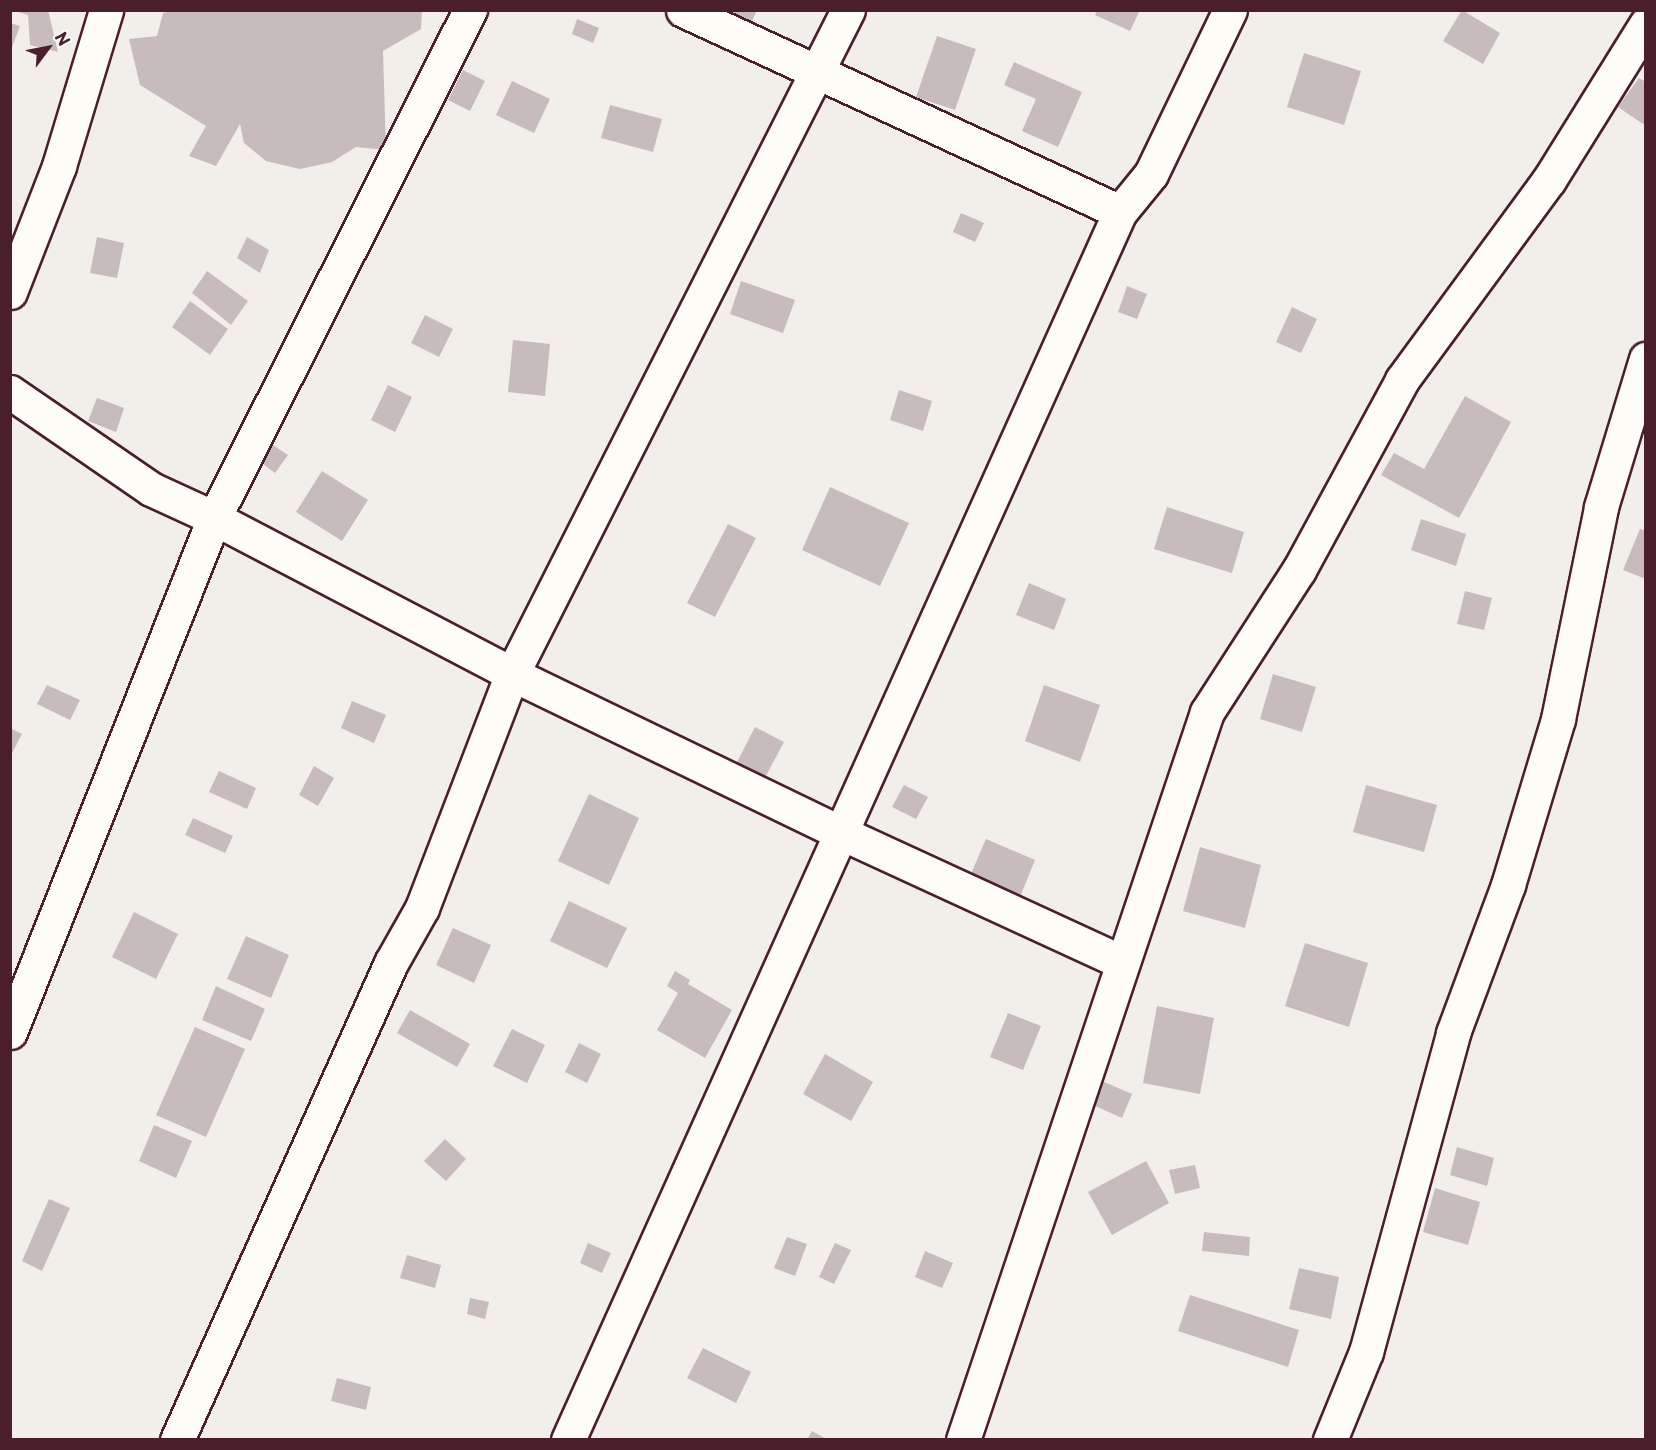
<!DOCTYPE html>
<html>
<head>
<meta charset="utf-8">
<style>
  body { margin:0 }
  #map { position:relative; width:1656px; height:1450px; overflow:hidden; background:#f2efeb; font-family:"Playpen Sans",sans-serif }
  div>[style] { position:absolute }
  .building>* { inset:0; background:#c8bbbb }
  .roads { filter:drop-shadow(2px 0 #4a1f2b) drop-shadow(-2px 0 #4a1f2b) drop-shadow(0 2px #4a1f2b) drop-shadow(0 -2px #4a1f2b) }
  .minor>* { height:33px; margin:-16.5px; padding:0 16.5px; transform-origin:16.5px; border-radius:16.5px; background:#fdfcf7 }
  span { translate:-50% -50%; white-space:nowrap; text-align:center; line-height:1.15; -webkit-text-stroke:4.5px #fdfcf7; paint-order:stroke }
  .frame { position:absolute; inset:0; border:12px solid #4a1f2b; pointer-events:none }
  .north { position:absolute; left:18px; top:18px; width:60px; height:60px; -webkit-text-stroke:4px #fdfcf7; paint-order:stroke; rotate:58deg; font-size:16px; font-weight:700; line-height:24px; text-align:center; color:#4a1f2b }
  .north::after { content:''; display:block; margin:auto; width:21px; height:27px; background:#4a1f2b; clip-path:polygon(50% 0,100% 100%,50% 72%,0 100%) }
</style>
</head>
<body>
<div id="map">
  <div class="building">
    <i style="clip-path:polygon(48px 10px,58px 52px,30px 45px,28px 15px,15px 11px)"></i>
    <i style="clip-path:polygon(177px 10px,422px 10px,421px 29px,383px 51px,386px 150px,356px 147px,332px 162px,300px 169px,266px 161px,244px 143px,240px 124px,216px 166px,189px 156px,206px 126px,140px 85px,129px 39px,157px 36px,163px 13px)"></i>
    <i style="clip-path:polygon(712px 10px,757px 10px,749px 28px)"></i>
    <i style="clip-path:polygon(1097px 10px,1140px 10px,1130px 31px,1095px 15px)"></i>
    <i style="clip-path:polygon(1462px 10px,1500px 33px,1483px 64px,1443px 41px)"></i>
    <i style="clip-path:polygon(577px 19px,599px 28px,593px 43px,572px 34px)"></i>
    <i style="clip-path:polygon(10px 23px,20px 26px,11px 50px,10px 50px)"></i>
    <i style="clip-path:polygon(937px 36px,976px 49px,955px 110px,916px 97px)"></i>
    <i style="clip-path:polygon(1304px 53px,1361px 71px,1344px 125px,1287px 107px)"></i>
    <i style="clip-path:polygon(1014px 62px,1082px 92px,1058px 147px,1022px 131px,1036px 99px,1004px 85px)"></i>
    <i style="clip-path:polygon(463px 70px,485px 81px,470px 111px,448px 100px)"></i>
    <i style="clip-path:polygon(1639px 78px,1646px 82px,1646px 126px,1618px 107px)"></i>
    <i style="clip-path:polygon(512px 81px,550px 99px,534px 133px,496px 115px)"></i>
    <i style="clip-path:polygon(610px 105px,662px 119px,653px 152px,601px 138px)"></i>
    <i style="clip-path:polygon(961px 213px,984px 223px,975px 242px,953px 232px)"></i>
    <i style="clip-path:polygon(97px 237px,124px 243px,117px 278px,90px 273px)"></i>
    <i style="clip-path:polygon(247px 237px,269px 250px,260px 273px,237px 258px)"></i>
    <i style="clip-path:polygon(207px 271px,248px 301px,231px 325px,192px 293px)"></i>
    <i style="clip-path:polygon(741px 281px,795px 300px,783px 333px,730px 314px)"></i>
    <i style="clip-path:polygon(1127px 286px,1147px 294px,1137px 319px,1118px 312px)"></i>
    <i style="clip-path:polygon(190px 301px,228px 329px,210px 355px,172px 327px)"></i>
    <i style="clip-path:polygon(1292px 307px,1317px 319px,1301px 353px,1276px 342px)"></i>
    <i style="clip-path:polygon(425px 315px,453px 329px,439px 357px,411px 343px)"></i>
    <i style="clip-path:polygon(513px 340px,550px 344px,545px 396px,508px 392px)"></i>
    <i style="clip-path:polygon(388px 385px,412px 397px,395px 432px,371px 420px)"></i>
    <i style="clip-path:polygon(899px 390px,932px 401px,923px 431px,890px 420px)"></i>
    <i style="clip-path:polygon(1465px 396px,1511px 422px,1459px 518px,1381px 475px,1394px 453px,1424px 469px)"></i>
    <i style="clip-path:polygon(97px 398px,124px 408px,116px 432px,88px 421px)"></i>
    <i style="clip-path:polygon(267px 441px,288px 455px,275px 473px,255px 458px)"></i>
    <i style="clip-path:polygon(322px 471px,368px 500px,342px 541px,296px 512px)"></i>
    <i style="clip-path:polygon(830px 487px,909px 523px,880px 586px,802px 550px)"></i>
    <i style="clip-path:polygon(1167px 507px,1244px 532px,1232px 573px,1154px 549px)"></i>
    <i style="clip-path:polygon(1421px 519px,1466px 534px,1456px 566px,1411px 550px)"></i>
    <i style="clip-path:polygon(728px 524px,756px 538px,715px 617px,687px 603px)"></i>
    <i style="clip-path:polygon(1640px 529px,1646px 531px,1646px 579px,1623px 570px)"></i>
    <i style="clip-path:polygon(1029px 583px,1066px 599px,1054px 630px,1016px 615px)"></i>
    <i style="clip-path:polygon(1465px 591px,1492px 598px,1484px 630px,1457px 624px)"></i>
    <i style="clip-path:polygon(1273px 674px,1316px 687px,1302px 732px,1260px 719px)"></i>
    <i style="clip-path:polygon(47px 685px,80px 700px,70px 720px,37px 704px)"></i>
    <i style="clip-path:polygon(1044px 685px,1100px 705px,1080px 762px,1025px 741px)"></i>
    <i style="clip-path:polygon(352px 701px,386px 715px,374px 743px,341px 728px)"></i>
    <i style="clip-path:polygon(755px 727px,784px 742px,761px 785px,733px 770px)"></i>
    <i style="clip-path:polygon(10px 728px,22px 734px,10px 757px)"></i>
    <i style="clip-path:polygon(314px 766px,334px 778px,318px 806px,299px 795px)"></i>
    <i style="clip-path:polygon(219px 771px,256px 788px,247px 809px,209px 792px)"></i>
    <i style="clip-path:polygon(904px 785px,928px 797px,916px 819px,892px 807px)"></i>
    <i style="clip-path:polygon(1366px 785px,1437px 805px,1424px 852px,1353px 832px)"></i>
    <i style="clip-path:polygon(589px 794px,639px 818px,609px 885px,558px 861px)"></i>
    <i style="clip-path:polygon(193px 818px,233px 836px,225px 853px,185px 835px)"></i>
    <i style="clip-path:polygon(986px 839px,1035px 860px,1020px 897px,970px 876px)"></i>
    <i style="clip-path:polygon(1200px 847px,1261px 865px,1245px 928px,1183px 911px)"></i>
    <i style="clip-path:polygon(569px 901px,627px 928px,607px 968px,550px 941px)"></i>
    <i style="clip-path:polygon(134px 912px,178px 934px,156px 979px,112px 957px)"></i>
    <i style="clip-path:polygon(453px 928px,491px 945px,474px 983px,436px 965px)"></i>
    <i style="clip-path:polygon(246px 936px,289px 955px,271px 998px,227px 979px)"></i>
    <i style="clip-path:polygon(1305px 943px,1368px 963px,1349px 1027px,1285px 1006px)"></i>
    <i style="clip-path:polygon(675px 971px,690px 980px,688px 984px,732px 1010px,705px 1058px,657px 1030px,678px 993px,667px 986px)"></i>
    <i style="clip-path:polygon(216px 986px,265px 1009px,251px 1041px,202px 1020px)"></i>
    <i style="clip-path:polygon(1157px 1006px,1214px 1018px,1200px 1094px,1143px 1083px)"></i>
    <i style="clip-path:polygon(410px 1010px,470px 1044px,457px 1067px,397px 1033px)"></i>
    <i style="clip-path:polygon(1008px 1013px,1041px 1026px,1023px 1070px,990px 1057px)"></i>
    <i style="clip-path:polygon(195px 1027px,245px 1049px,206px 1137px,156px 1115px)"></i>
    <i style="clip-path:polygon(512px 1029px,545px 1045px,527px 1083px,493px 1066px)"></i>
    <i style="clip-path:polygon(579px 1043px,601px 1054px,587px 1083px,565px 1072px)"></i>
    <i style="clip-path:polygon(825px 1054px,873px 1082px,851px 1121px,803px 1094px)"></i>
    <i style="clip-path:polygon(1102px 1081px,1132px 1094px,1122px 1118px,1093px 1105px)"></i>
    <i style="clip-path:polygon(154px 1125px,192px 1141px,176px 1178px,139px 1161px)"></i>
    <i style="clip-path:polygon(445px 1139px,466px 1159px,446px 1181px,424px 1161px)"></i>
    <i style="clip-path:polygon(1457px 1147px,1494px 1158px,1487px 1186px,1450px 1175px)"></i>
    <i style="clip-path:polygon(1146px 1161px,1169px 1203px,1112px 1235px,1088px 1192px)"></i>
    <i style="clip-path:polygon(1195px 1165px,1200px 1188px,1175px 1194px,1169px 1170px)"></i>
    <i style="clip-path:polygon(1435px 1188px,1480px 1202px,1468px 1245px,1423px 1232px)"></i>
    <i style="clip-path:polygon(49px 1199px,70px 1208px,42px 1271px,22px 1261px)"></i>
    <i style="clip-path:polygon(1204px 1232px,1250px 1237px,1249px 1256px,1202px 1251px)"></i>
    <i style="clip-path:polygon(787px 1237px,807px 1244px,795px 1276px,774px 1268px)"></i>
    <i style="clip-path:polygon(588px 1243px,611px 1253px,602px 1273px,580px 1263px)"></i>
    <i style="clip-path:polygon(835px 1243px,851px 1250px,834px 1284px,819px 1277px)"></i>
    <i style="clip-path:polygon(925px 1251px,953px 1263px,942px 1288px,915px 1277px)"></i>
    <i style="clip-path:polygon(407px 1255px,441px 1265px,435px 1288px,400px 1278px)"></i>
    <i style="clip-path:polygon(1299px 1268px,1339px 1277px,1331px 1319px,1289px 1309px)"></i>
    <i style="clip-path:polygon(1190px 1295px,1299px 1330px,1288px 1367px,1178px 1331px)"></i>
    <i style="clip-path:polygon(470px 1298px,489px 1302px,485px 1319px,467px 1314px)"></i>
    <i style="clip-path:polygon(703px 1348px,751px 1372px,736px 1403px,687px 1378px)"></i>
    <i style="clip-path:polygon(337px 1378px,371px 1387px,366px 1410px,331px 1401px)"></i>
    <i style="clip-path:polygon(812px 1431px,828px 1440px,807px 1440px)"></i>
  </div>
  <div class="roads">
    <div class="minor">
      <i style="left:683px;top:10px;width:481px;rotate:24.8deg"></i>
      <i style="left:10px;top:292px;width:135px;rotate:-68.7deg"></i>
      <i style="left:59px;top:166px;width:163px;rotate:-73.2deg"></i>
      <i style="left:10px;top:392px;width:171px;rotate:34.5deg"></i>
      <i style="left:151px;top:489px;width:69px;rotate:24.7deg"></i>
      <i style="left:214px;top:518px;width:336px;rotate:27.6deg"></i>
      <i style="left:512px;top:674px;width:363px;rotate:25.8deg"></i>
      <i style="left:839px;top:832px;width:309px;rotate:24.7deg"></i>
      <i style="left:10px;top:1032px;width:553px;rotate:-68.35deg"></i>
      <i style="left:214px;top:518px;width:569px;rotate:-63.25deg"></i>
      <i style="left:177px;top:1440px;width:523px;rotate:-65.84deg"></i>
      <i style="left:391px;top:963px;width:63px;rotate:-60.6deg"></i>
      <i style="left:422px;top:908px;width:251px;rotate:-69deg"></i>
      <i style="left:512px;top:674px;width:744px;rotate:-63.16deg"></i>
      <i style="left:568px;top:1440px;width:1346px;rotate:-65.8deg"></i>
      <i style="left:1120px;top:212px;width:49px;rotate:-50.8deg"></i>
      <i style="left:1151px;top:174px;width:182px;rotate:-64.3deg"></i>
      <i style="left:963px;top:1440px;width:768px;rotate:-71.47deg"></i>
      <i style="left:1207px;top:712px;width:169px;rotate:-57.1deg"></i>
      <i style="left:1299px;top:570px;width:216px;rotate:-61.5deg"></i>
      <i style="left:1402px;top:380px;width:248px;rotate:-53.7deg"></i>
      <i style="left:1549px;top:180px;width:184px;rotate:-58.1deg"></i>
      <i style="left:1330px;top:1440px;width:95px;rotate:-67.8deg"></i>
      <i style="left:1366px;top:1352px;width:331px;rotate:-74.7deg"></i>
      <i style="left:1453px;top:1033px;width:158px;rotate:-69.6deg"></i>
      <i style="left:1508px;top:885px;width:173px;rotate:-73.2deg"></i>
      <i style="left:1558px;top:719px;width:216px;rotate:-78.5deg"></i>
      <i style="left:1601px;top:507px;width:155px;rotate:-73.1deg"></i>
    </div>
  </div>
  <div class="frame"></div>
  <div class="north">N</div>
</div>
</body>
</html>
